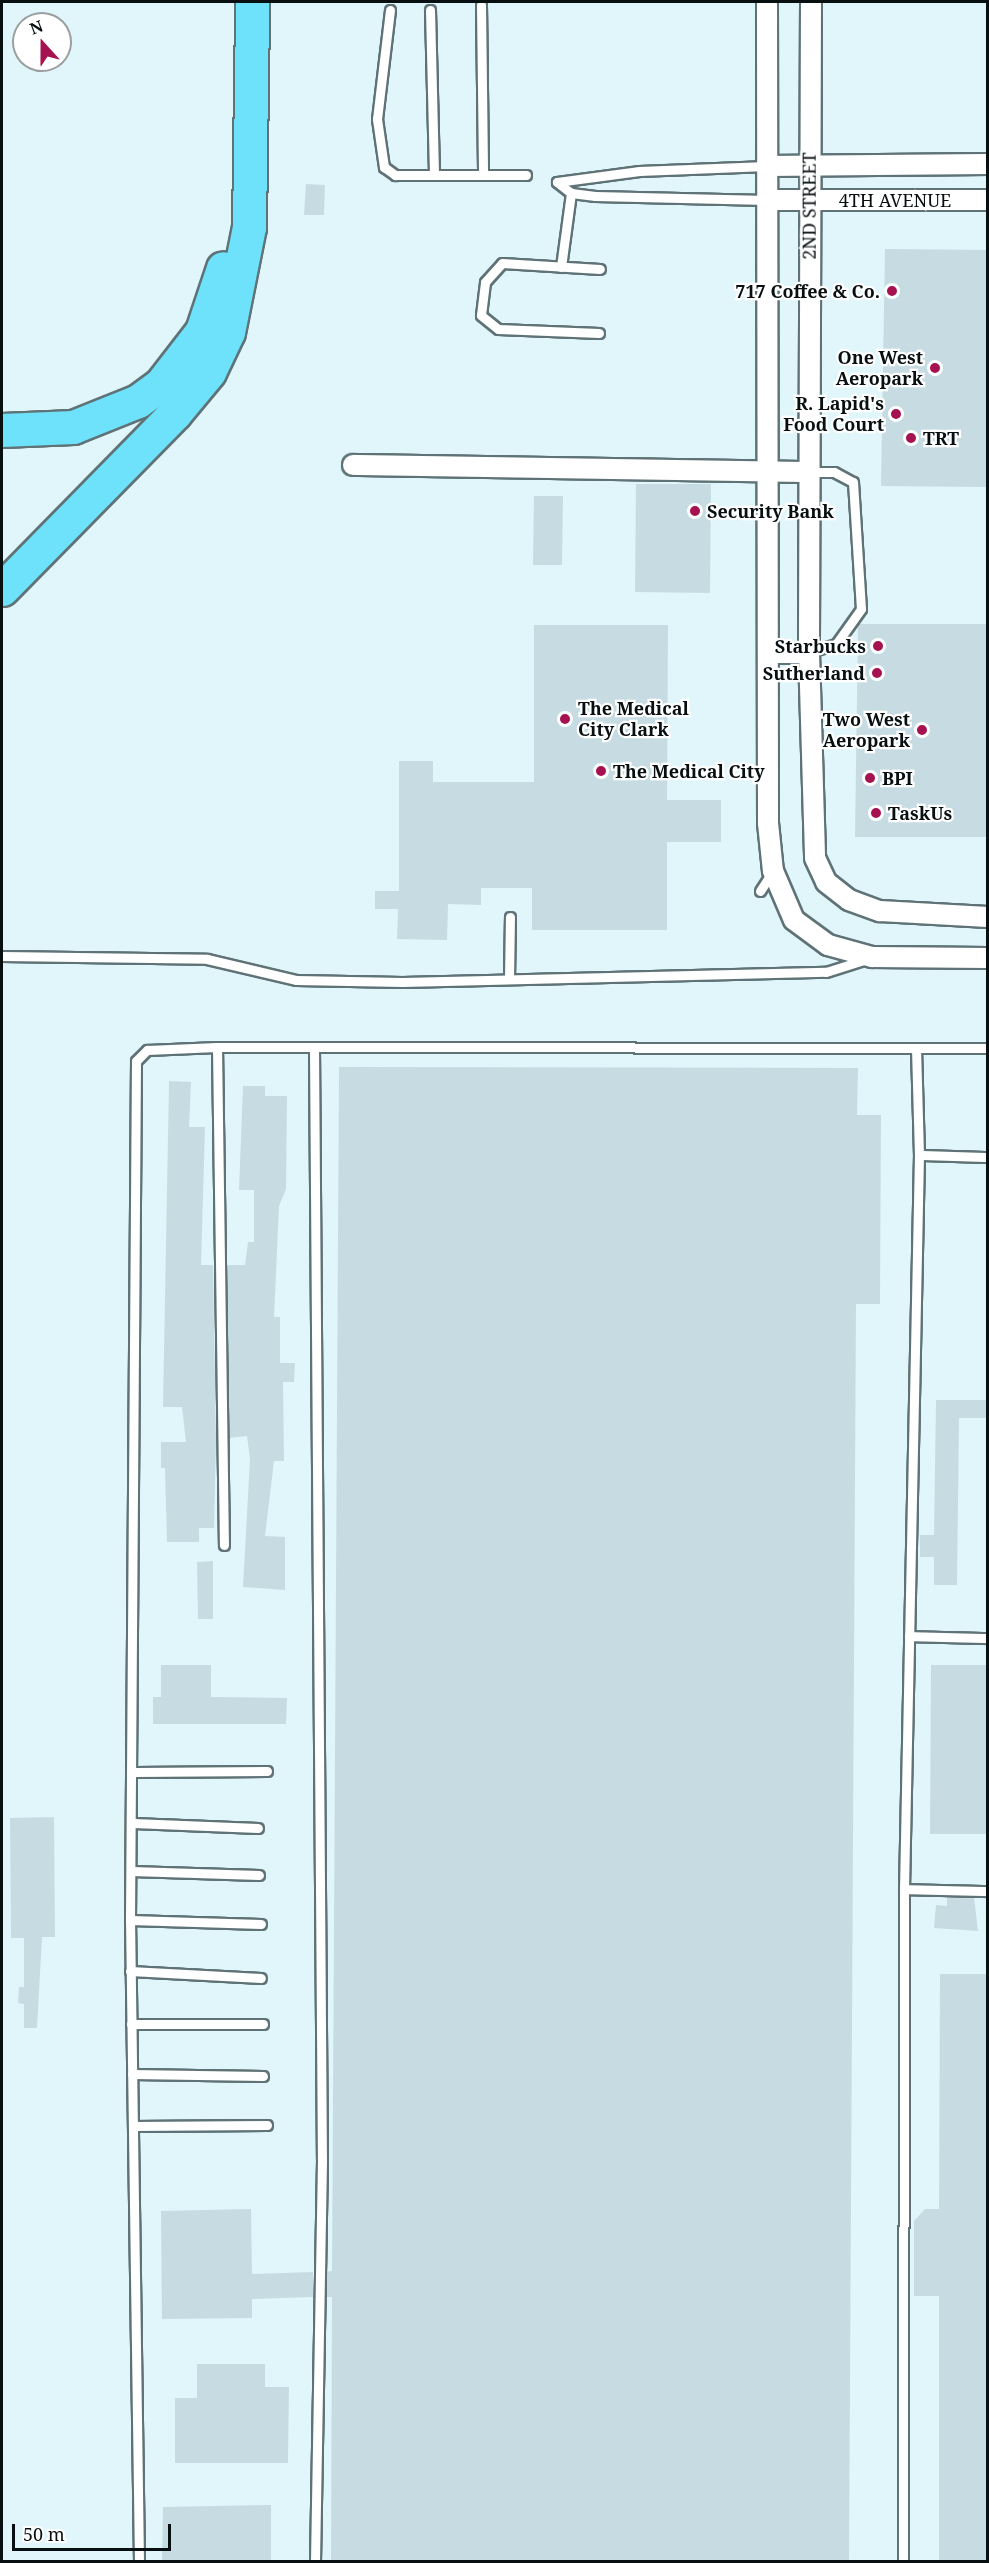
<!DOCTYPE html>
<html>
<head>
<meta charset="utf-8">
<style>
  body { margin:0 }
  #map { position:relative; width:989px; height:2563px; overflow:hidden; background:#e0f6fb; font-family:"Noto Serif",serif }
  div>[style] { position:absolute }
  .building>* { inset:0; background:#c7dce2 }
  .roads { filter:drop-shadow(2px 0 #5f7377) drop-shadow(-2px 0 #5f7377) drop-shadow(0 2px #5f7377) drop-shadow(0 -2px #5f7377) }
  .service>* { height:9px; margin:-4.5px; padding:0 4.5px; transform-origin:4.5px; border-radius:4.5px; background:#fff }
  .minor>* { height:20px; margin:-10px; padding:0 10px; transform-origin:10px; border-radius:10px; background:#fff }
  .motorway>* { height:33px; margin:-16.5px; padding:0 16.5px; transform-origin:16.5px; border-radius:16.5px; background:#6ee1fb }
  .dots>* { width:16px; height:16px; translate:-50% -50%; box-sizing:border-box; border:3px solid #fff; border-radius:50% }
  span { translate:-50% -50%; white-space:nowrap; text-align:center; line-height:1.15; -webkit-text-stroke:4.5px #fff; paint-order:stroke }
  .street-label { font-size:18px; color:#080f11 }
  .poi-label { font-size:18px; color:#080f11; font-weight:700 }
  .right { translate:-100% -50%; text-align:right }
  .left { translate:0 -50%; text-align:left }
  .frame { position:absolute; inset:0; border:3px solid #080f11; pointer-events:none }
  .north { position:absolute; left:12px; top:12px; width:60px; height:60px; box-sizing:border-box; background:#fff; border:2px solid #9c9fa0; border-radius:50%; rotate:339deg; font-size:16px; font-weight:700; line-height:24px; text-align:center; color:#080f11 }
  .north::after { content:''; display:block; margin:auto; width:21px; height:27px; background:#a5124f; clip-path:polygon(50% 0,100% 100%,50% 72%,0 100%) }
  .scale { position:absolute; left:12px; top:2524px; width:159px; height:27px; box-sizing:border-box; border:3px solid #080f11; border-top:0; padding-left:8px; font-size:18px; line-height:21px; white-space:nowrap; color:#080f11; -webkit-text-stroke:4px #fff; paint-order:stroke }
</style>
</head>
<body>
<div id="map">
  <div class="building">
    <i style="clip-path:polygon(306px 184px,325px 185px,324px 215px,304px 215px)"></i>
    <i style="clip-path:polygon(885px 249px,987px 250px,987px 487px,881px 486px)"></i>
    <i style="clip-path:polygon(636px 484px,711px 484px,710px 593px,635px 592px)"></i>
    <i style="clip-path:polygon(534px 496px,563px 496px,562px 565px,533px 565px)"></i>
    <i style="clip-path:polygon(858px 624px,987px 624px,987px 837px,855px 837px)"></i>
    <i style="clip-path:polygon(534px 625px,668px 625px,667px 800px,721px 800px,721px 842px,667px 842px,667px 930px,532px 930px,532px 888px,481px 888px,481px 905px,448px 904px,447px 940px,397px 939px,398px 909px,375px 909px,375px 891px,399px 891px,399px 761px,433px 761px,433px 782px,534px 782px)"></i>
    <i style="clip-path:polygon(339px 1067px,858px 1068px,857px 1115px,881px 1115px,880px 1304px,856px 1304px,849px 2562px,331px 2562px,332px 2297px,326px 2297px,327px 2272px,332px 2271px)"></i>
    <i style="clip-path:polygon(169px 1081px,191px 1082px,189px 1127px,205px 1127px,201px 1265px,213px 1265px,216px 1440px,214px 1528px,199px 1528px,199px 1542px,167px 1542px,165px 1468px,161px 1468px,161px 1442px,186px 1442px,182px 1407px,163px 1407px)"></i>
    <i style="clip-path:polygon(243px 1086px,265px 1086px,265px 1096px,287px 1096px,286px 1189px,279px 1206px,274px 1317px,280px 1317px,280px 1363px,295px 1363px,294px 1382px,283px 1382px,284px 1461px,274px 1461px,265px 1536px,285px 1537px,285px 1590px,243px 1587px,250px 1459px,247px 1436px,229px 1438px,227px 1265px,245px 1265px,248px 1242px,254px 1242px,254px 1190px,239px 1190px)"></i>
    <i style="clip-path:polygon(936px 1400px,987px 1400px,987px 1418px,959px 1418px,957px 1585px,934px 1585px,934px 1557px,920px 1557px,920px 1535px,934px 1535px)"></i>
    <i style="clip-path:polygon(213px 1561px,213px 1619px,198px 1619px,197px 1562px)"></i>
    <i style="clip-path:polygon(161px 1665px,211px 1665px,211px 1697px,287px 1698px,286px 1724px,153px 1724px,153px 1697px,161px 1697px)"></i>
    <i style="clip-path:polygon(931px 1665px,987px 1665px,987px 1834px,930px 1834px)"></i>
    <i style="clip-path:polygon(54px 1817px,55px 1937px,42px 1937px,37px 2028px,24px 2028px,24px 2004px,18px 2003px,19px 1987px,24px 1987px,24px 1938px,11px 1938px,10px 1818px)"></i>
    <i style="clip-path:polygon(947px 1897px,974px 1897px,978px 1931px,934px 1928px,936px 1905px,947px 1906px)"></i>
    <i style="clip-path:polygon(940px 1974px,987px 1974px,987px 2562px,939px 2562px,939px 2296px,914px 2296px,914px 2221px,925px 2209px,939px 2209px)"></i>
    <i style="clip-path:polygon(251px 2209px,252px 2274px,313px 2272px,313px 2297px,252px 2299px,252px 2318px,162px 2319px,161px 2211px)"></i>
    <i style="clip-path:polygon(197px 2364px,265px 2364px,265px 2387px,289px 2387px,288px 2463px,175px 2463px,175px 2398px,197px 2398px)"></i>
    <i style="clip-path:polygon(271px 2505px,271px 2562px,162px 2562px,163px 2507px)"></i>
  </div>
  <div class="roads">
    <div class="service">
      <i style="left:481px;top:5px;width:170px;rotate:89.3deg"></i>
      <i style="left:390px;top:10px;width:110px;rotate:96.8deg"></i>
      <i style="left:377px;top:119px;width:49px;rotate:81.7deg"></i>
      <i style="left:384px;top:167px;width:14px;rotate:36deg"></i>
      <i style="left:395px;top:175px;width:131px"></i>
      <i style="left:430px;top:10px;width:165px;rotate:88.6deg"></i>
      <i style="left:767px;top:200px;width:172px;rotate:-178.7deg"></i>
      <i style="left:595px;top:196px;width:24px;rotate:-173deg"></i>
      <i style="left:571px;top:193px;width:18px;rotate:-142deg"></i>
      <i style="left:557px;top:182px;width:83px;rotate:-7.6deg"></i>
      <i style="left:639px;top:171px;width:128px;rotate:-2.2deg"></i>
      <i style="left:561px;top:267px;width:75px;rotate:-82.3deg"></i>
      <i style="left:599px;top:333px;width:101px;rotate:-177.7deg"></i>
      <i style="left:498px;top:329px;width:22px;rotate:-141deg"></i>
      <i style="left:481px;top:315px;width:33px;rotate:-83deg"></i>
      <i style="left:485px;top:282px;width:25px;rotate:-48deg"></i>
      <i style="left:502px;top:263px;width:98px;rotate:3.5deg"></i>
      <i style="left:809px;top:472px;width:25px"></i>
      <i style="left:834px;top:472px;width:21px;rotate:28deg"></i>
      <i style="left:853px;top:482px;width:127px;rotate:86.4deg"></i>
      <i style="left:861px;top:609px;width:43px;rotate:125.5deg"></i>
      <i style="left:836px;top:644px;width:27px;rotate:163deg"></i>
      <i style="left:760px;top:891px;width:24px;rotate:-57deg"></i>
      <i style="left:2px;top:956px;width:205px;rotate:0.8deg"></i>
      <i style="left:207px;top:959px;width:91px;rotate:13.3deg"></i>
      <i style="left:296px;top:980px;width:106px;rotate:1.1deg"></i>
      <i style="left:402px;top:982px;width:424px;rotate:-1.4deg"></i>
      <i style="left:826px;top:972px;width:43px;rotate:-17.6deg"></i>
      <i style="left:509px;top:979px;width:62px;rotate:-89.1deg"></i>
      <i style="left:217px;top:1047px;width:498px;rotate:89.2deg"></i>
      <i style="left:314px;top:1048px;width:1112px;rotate:89.59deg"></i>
      <i style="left:322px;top:2160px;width:402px;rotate:91deg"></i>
      <i style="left:919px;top:1155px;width:69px;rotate:1.7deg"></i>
      <i style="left:909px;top:1636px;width:79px;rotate:1.5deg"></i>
      <i style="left:135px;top:1772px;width:132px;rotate:-0.4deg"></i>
      <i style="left:133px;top:1823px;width:125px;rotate:2.3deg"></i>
      <i style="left:131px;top:1871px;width:128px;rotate:1.8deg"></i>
      <i style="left:904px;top:1889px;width:84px;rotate:1.4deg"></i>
      <i style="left:130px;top:1920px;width:131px;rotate:1.7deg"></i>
      <i style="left:130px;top:1971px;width:131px;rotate:3.1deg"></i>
      <i style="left:131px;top:2024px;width:132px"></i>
      <i style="left:132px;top:2074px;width:131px;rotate:0.9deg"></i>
      <i style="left:133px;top:2126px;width:134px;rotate:-0.4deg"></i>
      <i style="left:139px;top:2562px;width:642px;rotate:-90.8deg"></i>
      <i style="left:130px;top:1920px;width:859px;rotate:-89.6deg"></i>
      <i style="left:136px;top:1061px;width:16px;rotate:-45deg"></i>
      <i style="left:147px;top:1050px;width:70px;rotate:-2.5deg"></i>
      <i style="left:217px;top:1047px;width:771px;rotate:0.07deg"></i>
      <i style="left:903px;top:2562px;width:673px;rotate:-89.91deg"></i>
      <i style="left:904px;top:1889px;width:734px;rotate:-88.83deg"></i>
      <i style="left:919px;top:1155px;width:105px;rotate:-91.6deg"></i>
    </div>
    <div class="minor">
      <i style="left:767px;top:2px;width:821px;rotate:89.93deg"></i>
      <i style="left:768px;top:823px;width:48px;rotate:84.1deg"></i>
      <i style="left:773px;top:871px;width:53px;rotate:66.8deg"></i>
      <i style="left:794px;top:920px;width:42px;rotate:36.3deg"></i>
      <i style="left:828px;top:945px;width:46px;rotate:15.3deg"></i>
      <i style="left:872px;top:957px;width:116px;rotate:0.5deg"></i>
      <i style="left:811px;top:2px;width:651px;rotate:90.18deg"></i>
      <i style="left:809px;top:653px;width:205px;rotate:88.3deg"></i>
      <i style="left:815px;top:858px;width:26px;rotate:65deg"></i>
      <i style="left:826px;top:882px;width:29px;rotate:38deg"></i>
      <i style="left:849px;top:900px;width:33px;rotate:20deg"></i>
      <i style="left:880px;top:911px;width:108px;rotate:3.2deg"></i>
      <i style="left:767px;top:166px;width:221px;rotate:-0.5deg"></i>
      <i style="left:767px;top:200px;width:221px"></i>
      <i style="left:353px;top:465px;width:456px;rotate:0.9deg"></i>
      <i style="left:768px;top:653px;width:41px"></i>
    </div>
    <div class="motorway">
      <i style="left:2px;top:430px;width:71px;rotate:-2.4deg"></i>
      <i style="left:73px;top:427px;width:70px;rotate:-21.8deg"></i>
      <i style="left:138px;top:401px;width:29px;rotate:-36deg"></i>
      <i style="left:161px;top:384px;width:67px;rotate:-52.3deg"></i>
      <i style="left:202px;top:331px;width:66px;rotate:-71.6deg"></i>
      <i style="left:2px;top:589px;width:247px;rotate:-45.5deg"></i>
      <i style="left:175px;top:413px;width:53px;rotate:-50.3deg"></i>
      <i style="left:209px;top:372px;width:44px;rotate:-64.6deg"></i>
      <i style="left:228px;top:332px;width:107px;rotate:-78.7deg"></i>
      <i style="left:249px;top:227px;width:225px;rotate:-89.2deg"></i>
    </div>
  </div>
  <div class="dots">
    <i style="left:892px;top:291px;background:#a5124f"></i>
    <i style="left:935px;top:368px;background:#a5124f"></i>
    <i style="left:896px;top:414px;background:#a5124f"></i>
    <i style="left:911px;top:438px;background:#a5124f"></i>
    <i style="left:695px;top:511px;background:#a5124f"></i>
    <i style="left:878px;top:646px;background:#a5124f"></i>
    <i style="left:877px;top:673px;background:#a5124f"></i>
    <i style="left:565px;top:719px;background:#a5124f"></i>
    <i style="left:922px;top:730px;background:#a5124f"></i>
    <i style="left:601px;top:771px;background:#a5124f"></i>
    <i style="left:870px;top:778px;background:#a5124f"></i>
    <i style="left:876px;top:813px;background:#a5124f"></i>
  </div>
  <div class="street-label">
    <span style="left:895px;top:200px">4TH AVENUE</span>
    <span style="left:809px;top:206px;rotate:-90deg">2ND STREET</span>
  </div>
  <div class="poi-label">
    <span class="right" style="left:880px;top:291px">717 Coffee &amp; Co.</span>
    <span class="right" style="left:923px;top:368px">One West<br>Aeropark</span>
    <span class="right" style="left:884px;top:414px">R. Lapid's<br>Food Court</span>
    <span class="left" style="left:923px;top:438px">TRT</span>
    <span class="left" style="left:707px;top:511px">Security Bank</span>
    <span class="right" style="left:866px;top:646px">Starbucks</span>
    <span class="right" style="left:865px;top:673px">Sutherland</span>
    <span class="left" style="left:578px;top:719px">The Medical<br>City Clark</span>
    <span class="right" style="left:910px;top:730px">Two West<br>Aeropark</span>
    <span class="left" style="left:613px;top:771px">The Medical City</span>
    <span class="left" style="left:882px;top:778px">BPI</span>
    <span class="left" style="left:888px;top:813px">TaskUs</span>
  </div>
  <div class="frame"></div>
  <div class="north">N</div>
  <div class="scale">50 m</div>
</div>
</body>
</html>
